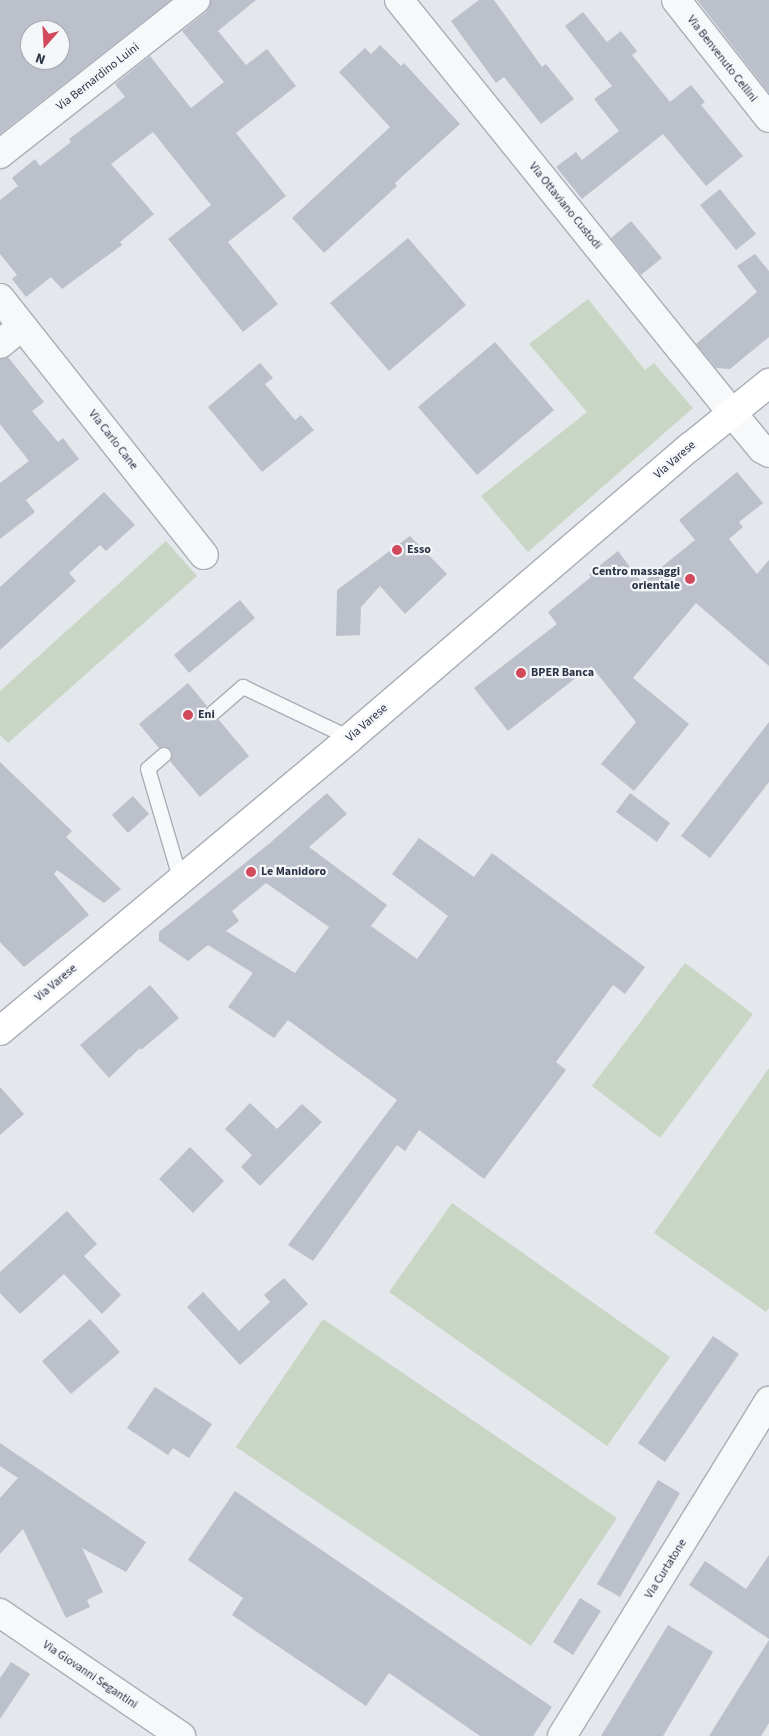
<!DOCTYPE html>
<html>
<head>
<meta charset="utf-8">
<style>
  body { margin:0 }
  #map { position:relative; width:769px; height:1736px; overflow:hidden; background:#e4e7ec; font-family:"Source Sans 3",sans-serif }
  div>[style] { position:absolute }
  .green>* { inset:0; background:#c9d6c5 }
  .building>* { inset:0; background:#bbc0ca }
  .roads { filter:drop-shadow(1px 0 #a9aeb7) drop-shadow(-1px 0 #a9aeb7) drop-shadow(0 1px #a9aeb7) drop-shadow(0 -1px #a9aeb7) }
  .service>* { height:14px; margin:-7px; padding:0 7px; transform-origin:7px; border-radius:7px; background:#f7f8fa }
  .minor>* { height:28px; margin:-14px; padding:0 14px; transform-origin:14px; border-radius:14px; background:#f7f8fa }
  .tertiary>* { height:28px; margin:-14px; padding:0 14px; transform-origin:14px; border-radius:14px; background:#f7f8fa }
  .secondary>* { height:28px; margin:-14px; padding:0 14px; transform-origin:14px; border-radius:14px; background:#fff }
  .dots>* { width:14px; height:14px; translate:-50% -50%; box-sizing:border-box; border:2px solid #f4f6f9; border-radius:50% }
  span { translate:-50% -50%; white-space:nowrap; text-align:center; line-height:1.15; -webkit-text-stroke:4.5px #f4f6f9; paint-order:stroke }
  .street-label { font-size:12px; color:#2b3445 }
  .poi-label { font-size:12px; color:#2b3445; font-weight:700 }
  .left { translate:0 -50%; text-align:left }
  .right { translate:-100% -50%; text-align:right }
  .north { position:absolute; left:20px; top:20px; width:50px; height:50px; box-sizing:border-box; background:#f4f6f9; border:1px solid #a4a8b1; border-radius:50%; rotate:199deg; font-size:14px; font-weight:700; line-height:20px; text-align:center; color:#2b3445 }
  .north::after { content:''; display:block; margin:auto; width:18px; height:22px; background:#d1495b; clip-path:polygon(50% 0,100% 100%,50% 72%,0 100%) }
</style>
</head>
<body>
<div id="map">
  <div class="green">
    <i style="clip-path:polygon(588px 299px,645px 370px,654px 363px,693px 408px,528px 552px,481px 496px,587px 412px,529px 344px)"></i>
    <i style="clip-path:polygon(166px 541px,197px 576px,8px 743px,0 735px,0 691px)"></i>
    <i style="clip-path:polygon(685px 963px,753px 1014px,660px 1138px,592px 1086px)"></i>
    <i style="clip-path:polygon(769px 1068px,769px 1308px,766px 1312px,654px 1233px)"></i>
    <i style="clip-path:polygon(452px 1203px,670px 1357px,607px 1446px,389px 1292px)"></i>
    <i style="clip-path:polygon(323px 1319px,617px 1518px,531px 1646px,236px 1447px)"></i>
  </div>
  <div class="building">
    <i style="clip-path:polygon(evenodd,0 0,171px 0,0 134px,0 0,30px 30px,60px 30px,60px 60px,30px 60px,30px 30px)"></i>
    <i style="clip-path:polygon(211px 0,256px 0,218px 31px,246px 65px,267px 49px,296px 86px,236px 133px,286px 196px,228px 242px,278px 304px,243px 332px,168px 239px,211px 205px,153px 132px,111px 164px,154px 214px,120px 242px,122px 245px,62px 289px,51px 277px,26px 297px,12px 279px,17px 275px,0 254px,0 200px,18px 186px,12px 178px,35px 159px,40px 166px,71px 142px,69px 139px,125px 97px,115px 84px,150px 56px,191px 108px,224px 82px,182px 31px,206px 12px)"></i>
    <i style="clip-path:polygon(479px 0,494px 0,542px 67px,546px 64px,574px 99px,541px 124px,504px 77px,496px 83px,451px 21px)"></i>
    <i style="clip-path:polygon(697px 0,769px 0,769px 93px)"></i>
    <i style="clip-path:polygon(583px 12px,607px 42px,621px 31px,637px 51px,632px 55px,670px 102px,691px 85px,705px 102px,701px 105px,743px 156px,706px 186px,663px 134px,582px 199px,556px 167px,576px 152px,582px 160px,619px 131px,594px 99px,612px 86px,565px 26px)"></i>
    <i style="clip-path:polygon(380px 45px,401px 66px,404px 63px,460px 124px,395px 183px,397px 186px,324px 253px,292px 218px,390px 127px,339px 72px,365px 48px,371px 54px)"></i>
    <i style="clip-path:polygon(720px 189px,756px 234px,736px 250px,700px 205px)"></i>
    <i style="clip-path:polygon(631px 221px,662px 258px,641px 275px,611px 238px)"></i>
    <i style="clip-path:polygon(408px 238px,466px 305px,389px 371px,330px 303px)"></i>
    <i style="clip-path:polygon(755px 254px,769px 271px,769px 337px,730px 369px,716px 368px,696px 344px,757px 292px,737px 266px)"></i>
    <i style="clip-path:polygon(495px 342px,554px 410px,477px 475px,418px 407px)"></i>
    <i style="clip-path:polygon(8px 357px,44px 402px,32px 411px,58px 442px,63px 438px,79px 459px,26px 500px,35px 512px,0 539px,0 483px,29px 461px,0 424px,0 359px)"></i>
    <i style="clip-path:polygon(260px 363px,273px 378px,265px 384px,295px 420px,301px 415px,314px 430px,262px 472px,208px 407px)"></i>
    <i style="clip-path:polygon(737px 472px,763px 503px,739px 522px,743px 527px,729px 539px,757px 574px,769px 560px,769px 666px,696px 603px,633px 678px,689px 724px,634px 791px,601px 764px,636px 722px,591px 666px,508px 731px,474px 688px,557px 624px,548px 612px,591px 577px,589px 574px,618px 551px,642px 583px,695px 540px,679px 520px)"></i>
    <i style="clip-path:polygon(104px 492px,135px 525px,106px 551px,100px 545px,69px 573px,76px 581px,0 650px,0 587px)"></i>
    <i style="clip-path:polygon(410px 536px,447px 574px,405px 614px,380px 586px,361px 607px,360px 635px,336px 636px,337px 590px)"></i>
    <i style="clip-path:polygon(240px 600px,255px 618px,189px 673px,174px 655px)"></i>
    <i style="clip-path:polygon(188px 683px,207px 706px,205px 711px,206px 718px,211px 721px,219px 720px,249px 756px,200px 797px,170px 761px,172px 757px,171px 750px,166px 747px,159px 748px,139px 724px)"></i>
    <i style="clip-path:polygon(769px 722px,769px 782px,710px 858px,681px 836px)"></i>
    <i style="clip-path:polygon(0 762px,72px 831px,66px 837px,121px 889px,104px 903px,57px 870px,54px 874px,89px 915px,24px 967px,0 942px)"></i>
    <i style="clip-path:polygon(evenodd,327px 793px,347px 814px,309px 847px,387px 905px,371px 926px,417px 959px,448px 916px,392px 874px,419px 838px,474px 877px,492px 853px,645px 967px,625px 994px,613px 985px,556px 1062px,566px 1070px,484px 1179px,419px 1130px,405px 1151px,397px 1145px,313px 1261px,288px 1245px,397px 1100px,288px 1020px,274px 1038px,228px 1007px,253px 973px,208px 945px,188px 961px,159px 941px,159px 932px,270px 843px,327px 793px,266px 883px,329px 927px,295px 973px,226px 931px,239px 921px,232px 911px,266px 883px)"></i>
    <i style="clip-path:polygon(630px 793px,670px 823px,657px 842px,616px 812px)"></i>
    <i style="clip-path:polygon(133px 796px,149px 814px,128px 833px,112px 815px)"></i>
    <i style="clip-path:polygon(150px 985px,179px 1018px,141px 1050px,140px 1048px,109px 1078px,80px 1045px)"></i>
    <i style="clip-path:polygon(0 1087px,24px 1114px,0 1135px)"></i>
    <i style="clip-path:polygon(250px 1103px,277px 1129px,302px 1104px,322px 1122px,260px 1186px,241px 1167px,252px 1155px,225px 1129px)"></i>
    <i style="clip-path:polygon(190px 1147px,224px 1181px,193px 1213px,159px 1179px)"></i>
    <i style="clip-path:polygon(67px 1211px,97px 1244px,84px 1256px,121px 1295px,102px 1314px,64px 1274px,20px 1314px,0 1293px,0 1272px)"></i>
    <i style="clip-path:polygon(284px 1278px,308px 1304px,240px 1365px,187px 1307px,203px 1292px,239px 1331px,270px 1302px,264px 1295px)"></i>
    <i style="clip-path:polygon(90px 1319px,120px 1352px,71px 1394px,42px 1361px)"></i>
    <i style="clip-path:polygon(713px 1336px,739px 1354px,665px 1462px,638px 1443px)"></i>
    <i style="clip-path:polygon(155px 1387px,212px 1424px,189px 1458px,173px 1448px,168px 1455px,127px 1428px)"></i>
    <i style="clip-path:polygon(0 1443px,146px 1542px,126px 1572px,82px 1548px,103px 1592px,87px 1600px,90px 1607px,66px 1618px,23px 1529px,0 1554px,0 1498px,18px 1478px,0 1466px)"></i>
    <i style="clip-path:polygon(658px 1480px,680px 1493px,620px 1597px,597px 1584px)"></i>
    <i style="clip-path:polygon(235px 1491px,552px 1707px,533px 1736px,480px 1736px,389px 1673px,366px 1706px,232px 1615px,243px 1598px,188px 1560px)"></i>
    <i style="clip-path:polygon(769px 1555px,769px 1639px,689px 1585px,705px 1561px,746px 1589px)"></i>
    <i style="clip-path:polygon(580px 1598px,601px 1611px,573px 1655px,553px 1642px)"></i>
    <i style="clip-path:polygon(668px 1625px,713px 1652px,663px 1736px,601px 1736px)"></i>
    <i style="clip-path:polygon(769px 1640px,769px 1723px,761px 1736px,709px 1736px)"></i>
    <i style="clip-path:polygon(11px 1662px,30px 1674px,0 1719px,0 1678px)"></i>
  </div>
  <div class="roads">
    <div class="service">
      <i style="left:213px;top:713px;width:40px;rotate:-41deg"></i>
      <i style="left:243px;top:687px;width:119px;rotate:25.5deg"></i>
      <i style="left:164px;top:755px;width:21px;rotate:139deg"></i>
      <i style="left:148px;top:769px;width:117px;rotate:73.6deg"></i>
    </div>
    <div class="minor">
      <i style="left:399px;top:0;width:531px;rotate:51.12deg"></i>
      <i style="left:676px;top:0;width:150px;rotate:51.8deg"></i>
      <i style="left:0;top:154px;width:249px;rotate:-38.2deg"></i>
      <i style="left:0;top:298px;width:328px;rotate:51.6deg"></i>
      <i style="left:0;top:344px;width:28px;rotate:-39deg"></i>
      <i style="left:0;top:1613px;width:219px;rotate:34.2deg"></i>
      <i style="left:562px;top:1736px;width:394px;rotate:-58.3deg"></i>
    </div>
    <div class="tertiary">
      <i style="left:732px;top:413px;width:47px;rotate:50.2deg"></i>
      <i style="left:762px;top:449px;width:8px;rotate:30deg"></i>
    </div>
    <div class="secondary">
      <i style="left:0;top:1031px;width:456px;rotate:-39.9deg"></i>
      <i style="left:350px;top:738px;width:448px;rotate:-40.6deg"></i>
      <i style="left:690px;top:447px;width:102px;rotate:-39deg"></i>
    </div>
  </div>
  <div class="dots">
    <i style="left:397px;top:550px;background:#d1495b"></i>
    <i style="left:690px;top:579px;background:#d1495b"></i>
    <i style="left:521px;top:673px;background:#d1495b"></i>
    <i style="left:188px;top:715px;background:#d1495b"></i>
    <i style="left:251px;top:872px;background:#d1495b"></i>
  </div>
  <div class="street-label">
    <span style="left:722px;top:59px;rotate:52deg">Via Benvenuto Cellini</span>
    <span style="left:98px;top:77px;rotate:-38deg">Via Bernardino Luini</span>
    <span style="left:565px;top:206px;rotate:51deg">Via Ottaviano Custodi</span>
    <span style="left:113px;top:440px;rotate:52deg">Via Carlo Cane</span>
    <span style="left:675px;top:460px;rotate:-41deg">Via Varese</span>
    <span style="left:367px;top:723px;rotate:-41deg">Via Varese</span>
    <span style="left:56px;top:983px;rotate:-40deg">Via Varese</span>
    <span style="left:666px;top:1569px;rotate:-58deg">Via Curtatone</span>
    <span style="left:90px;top:1675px;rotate:34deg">Via Giovanni Segantini</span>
  </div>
  <div class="poi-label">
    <span class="left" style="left:407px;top:550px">Esso</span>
    <span class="right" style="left:680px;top:579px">Centro massaggi<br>orientale</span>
    <span class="left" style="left:531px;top:673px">BPER Banca</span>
    <span class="left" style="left:198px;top:715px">Eni</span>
    <span class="left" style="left:261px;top:872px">Le Manidoro</span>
  </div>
  <div class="north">N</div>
</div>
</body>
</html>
